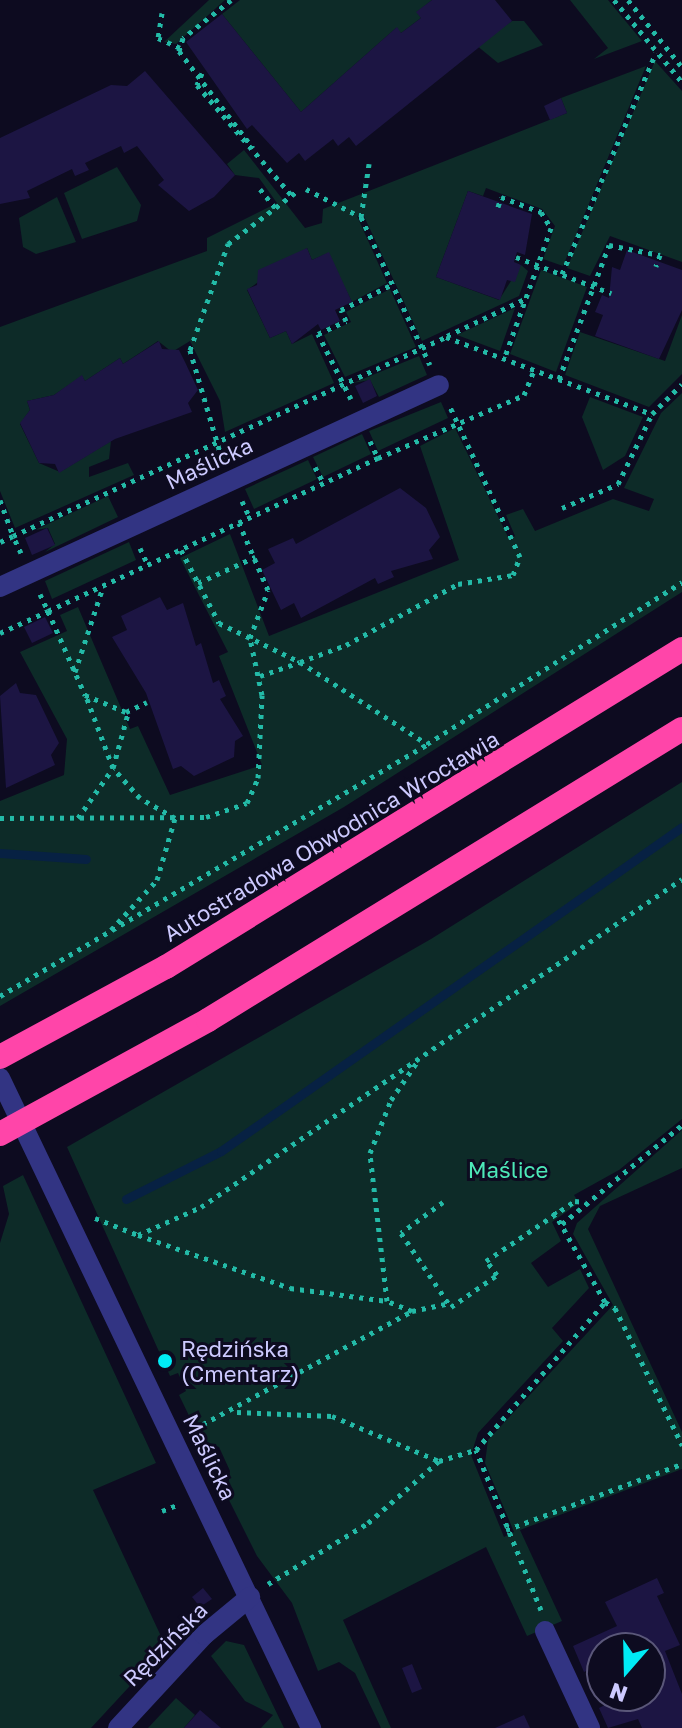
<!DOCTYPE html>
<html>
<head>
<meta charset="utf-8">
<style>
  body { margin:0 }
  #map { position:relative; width:682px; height:1728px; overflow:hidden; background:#0d0b20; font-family:"Golos Text",sans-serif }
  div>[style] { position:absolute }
  .green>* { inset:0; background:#0d2b28 }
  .stream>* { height:9px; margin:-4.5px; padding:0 4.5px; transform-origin:4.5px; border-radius:4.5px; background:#072143 }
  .building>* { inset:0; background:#1c1543 }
  .path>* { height:5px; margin-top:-2.5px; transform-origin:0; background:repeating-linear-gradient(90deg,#23baa7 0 4px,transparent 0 10px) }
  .minor>* { height:20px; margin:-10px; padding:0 10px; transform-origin:10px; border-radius:10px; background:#323483 }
  .highway>* { height:24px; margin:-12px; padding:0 12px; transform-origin:12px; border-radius:12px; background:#ff45a9 }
  .dots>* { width:22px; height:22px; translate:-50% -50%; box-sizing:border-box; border:4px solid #0d0b20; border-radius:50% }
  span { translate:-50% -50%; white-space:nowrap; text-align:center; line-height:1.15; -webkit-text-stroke:6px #0d0b20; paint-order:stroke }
  .street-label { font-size:22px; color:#cdcaff }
  .park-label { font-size:22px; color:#4de8b8 }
  .poi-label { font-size:22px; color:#cdcaff }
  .left { translate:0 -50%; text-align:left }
  .north { position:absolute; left:586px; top:1632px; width:80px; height:80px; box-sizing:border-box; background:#0d0b20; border:2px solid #5a5779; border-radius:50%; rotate:200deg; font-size:22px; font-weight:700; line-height:32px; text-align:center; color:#cdcaff }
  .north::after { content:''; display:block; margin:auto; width:28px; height:36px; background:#00ebf5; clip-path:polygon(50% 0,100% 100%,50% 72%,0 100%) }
</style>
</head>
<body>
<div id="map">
  <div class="green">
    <i style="clip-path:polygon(209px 0,225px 0,176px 44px,164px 42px)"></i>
    <i style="clip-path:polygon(240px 0,432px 0,417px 12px,421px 18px,401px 33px,396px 28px,301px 112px,222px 14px)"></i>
    <i style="clip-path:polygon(570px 0,608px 0,642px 41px,594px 59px,608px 48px)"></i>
    <i style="clip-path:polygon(512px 21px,524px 21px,543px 45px,498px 63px,476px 45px)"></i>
    <i style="clip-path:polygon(655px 61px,682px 91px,682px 262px,610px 236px,590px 276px,567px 268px)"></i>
    <i style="clip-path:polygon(646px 66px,563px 266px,543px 259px,555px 226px,542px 209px,486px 188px,483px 196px,468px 191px,436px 277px,499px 300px,521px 265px,528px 271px,519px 296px,422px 341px,363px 214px,357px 216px,387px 283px,352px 302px,328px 253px,312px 260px,307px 248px,247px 290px,270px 338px,286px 331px,292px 344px,312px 334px,334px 383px,225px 432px,220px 401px,190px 341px,172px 352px,158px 341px,123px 364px,120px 358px,85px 381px,82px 376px,54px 395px,27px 401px,30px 410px,20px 424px,39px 463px,60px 472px,111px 441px,109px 459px,89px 467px,89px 477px,128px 463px,134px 475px,15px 528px,0 491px,0 327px,207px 251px,207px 238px,277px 203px,259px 178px,235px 175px,227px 164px,244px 150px,305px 228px,322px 223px,323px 209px,567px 113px,561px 98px)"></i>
    <i style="clip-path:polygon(117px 167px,141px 205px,137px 221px,82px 239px,64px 193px)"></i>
    <i style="clip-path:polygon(57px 197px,76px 242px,36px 254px,23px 247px,19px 218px)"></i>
    <i style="clip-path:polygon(541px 270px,587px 287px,556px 372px,510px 354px)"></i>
    <i style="clip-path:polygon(390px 289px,416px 347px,345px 377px,324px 335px,351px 322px,346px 312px)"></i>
    <i style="clip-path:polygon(515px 308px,500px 351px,457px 335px)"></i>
    <i style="clip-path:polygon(682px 315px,682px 374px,649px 407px,565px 375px,580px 332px,665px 361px)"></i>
    <i style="clip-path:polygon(419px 356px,427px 375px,379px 397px,370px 380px,353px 383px)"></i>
    <i style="clip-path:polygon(682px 393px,682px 592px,344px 807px,0 1006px,0 801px,64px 775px,67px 739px,20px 652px,67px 631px,60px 615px,78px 607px,130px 729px,138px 726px,170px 795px,262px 765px,219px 656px,228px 652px,180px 558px,230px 534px,269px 636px,459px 560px,420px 446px,455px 428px,509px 539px,515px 536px,506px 515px,523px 509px,535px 531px,613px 499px,649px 511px,654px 499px,624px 488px,661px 413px)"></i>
    <i style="clip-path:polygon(590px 397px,643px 417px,625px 456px,603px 470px,582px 417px)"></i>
    <i style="clip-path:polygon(441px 402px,448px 418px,378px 451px,369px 431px)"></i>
    <i style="clip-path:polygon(362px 434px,371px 454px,323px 477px,313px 457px)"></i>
    <i style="clip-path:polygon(308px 460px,317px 479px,254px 509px,245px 489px)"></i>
    <i style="clip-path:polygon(108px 496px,118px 517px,45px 552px,55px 544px,48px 528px,35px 530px)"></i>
    <i style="clip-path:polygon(129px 542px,136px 560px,52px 599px,45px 581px)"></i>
    <i style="clip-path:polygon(682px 782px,682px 1119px,619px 1170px,574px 1195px,579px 1203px,552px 1222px,561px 1241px,531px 1263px,548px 1287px,580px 1269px,589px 1288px,552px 1328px,563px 1341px,478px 1433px,471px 1455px,504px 1537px,514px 1532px,485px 1463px,488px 1440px,613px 1305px,573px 1234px,577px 1223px,682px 1130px,682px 1168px,600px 1206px,588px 1229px,682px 1432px,682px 1469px,520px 1530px,562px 1621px,527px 1636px,486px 1547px,343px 1620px,391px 1728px,381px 1728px,355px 1673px,339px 1662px,318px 1671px,292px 1603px,257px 1556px,227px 1496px,230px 1471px,219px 1447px,205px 1442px,193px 1424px,179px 1395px,186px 1391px,178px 1373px,170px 1376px,67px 1147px,431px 939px)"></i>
    <i style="clip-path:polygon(23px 1175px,156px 1463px,93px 1490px,166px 1647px,91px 1728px,0 1728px,0 1243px,9px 1214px,3px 1186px)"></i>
    <i style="clip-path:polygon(226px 1641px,244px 1645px,284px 1728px,261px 1728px,273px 1715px,245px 1701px,211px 1656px)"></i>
    <i style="clip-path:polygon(176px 1698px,195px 1715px,184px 1728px,148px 1728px)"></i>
  </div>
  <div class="stream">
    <i style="left:0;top:853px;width:86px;rotate:4deg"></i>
    <i style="left:126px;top:1199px;width:106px;rotate:-26.8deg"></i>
    <i style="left:221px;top:1151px;width:563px;rotate:-35.1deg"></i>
  </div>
  <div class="building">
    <i style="clip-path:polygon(432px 0,495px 0,512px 21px,356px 146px,349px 137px,338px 146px,333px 139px,305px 161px,299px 153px,287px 163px,252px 125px,247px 129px,186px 42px,222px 14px,301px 112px,397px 27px,401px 33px,421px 18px,416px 12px)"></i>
    <i style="clip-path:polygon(145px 71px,235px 175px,214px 197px,189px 211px,158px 185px,164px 180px,137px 146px,124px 153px,121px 146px,85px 163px,89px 170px,75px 176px,72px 169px,27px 191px,30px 198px,0 204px,0 138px,111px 85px,127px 86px)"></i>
    <i style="clip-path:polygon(561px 98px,567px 113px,550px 120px,544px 106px)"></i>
    <i style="clip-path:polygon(468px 191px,532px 214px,525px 255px,517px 252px,514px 262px,521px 265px,515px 282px,507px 280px,500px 300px,436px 277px)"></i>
    <i style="clip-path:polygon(307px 248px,312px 260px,329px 252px,352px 302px,335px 310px,340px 321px,321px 330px,318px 324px,292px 344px,286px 331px,270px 338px,247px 289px,257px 285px,258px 270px)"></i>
    <i style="clip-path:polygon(627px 250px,682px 270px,682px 310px,659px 359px,595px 336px,603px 315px,595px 312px,602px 295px,609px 298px,612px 267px,620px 270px)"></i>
    <i style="clip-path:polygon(159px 341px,162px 349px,179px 350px,185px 362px,198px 390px,188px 403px,192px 412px,115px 439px,59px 473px,55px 464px,39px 463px,20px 423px,30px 410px,27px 401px,54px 395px,82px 375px,85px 381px,120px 358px,123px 364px)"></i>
    <i style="clip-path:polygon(370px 379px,377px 396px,363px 403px,355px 386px)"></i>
    <i style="clip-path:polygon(400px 488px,426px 508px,440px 537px,429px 550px,433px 559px,391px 571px,394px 577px,378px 584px,375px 578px,301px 618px,294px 603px,281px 610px,262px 570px,275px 563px,268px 549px,293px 538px,296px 544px)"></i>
    <i style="clip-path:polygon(47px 528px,55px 545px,32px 555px,25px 538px)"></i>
    <i style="clip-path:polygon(160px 597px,167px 610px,183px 603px,196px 646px,201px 643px,213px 683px,219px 680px,226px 696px,220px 699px,243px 736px,235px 741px,234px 757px,194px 776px,181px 766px,173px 769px,146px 693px,112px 637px,127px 630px,121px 616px)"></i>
    <i style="clip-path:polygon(45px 617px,53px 633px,32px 643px,24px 627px)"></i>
    <i style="clip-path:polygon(16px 683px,20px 693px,36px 695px,59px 743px,51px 755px,55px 765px,6px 788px,0 696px)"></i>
    <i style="clip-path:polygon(657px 1578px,664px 1593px,657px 1596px,680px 1645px,665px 1651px,682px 1694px,682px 1728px,642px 1728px,638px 1719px,608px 1728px,599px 1708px,623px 1696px,650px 1696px,650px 1648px,602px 1648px,602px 1663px,584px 1672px,573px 1646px,617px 1626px,605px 1602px)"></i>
    <i style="clip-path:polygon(203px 1588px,212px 1599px,200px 1607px,192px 1597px)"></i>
    <i style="clip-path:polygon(412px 1664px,422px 1689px,412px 1693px,402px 1668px)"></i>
    <i style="clip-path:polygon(200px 1710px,221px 1728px,184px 1728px)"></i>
    <i style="clip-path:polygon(524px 1715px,530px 1728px,495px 1728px,504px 1724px)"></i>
  </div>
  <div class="path">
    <i style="left:231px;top:0;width:61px;rotate:141.6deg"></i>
    <i style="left:183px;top:38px;width:14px;rotate:107deg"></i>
    <i style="left:179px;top:51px;width:122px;rotate:52.7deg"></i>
    <i style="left:614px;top:0;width:107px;rotate:50.3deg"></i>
    <i style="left:628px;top:0;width:86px;rotate:51.1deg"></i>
    <i style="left:162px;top:13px;width:25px;rotate:99deg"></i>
    <i style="left:158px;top:38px;width:24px;rotate:24deg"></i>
    <i style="left:202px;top:73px;width:13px;rotate:113deg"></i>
    <i style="left:197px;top:85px;width:146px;rotate:49.4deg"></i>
    <i style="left:260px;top:189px;width:26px;rotate:51deg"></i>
    <i style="left:306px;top:189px;width:62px;rotate:27deg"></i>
    <i style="left:361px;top:217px;width:54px;rotate:-81.4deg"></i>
    <i style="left:498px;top:207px;width:10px;rotate:-73deg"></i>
    <i style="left:501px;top:197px;width:43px;rotate:20.6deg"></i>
    <i style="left:541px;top:212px;width:19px;rotate:58deg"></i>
    <i style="left:551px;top:228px;width:139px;rotate:109.7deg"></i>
    <i style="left:361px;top:217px;width:163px;rotate:65deg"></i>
    <i style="left:516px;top:257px;width:102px;rotate:20.8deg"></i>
    <i style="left:562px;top:274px;width:240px;rotate:-67deg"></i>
    <i style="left:447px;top:336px;width:86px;rotate:-25.4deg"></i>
    <i style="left:559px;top:379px;width:143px;rotate:-69.5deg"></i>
    <i style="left:609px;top:245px;width:52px;rotate:11.1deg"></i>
    <i style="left:660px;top:255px;width:12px;rotate:110deg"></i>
    <i style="left:351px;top:399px;width:73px;rotate:-116.9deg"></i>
    <i style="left:318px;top:334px;width:31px;rotate:-25deg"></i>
    <i style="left:346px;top:321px;width:12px;rotate:-114deg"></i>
    <i style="left:341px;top:310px;width:58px;rotate:-26.6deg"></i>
    <i style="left:370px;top:441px;width:19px;rotate:65deg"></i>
    <i style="left:378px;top:458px;width:159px;rotate:-23.3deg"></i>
    <i style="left:524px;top:395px;width:27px;rotate:-68deg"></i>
    <i style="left:222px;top:459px;width:114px;rotate:-106.4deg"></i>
    <i style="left:190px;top:350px;width:113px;rotate:-70.3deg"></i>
    <i style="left:228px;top:244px;width:86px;rotate:-37.4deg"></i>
    <i style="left:315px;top:467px;width:19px;rotate:62deg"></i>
    <i style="left:0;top:500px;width:38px;rotate:70deg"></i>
    <i style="left:13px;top:536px;width:14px;rotate:155deg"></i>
    <i style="left:242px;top:501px;width:19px;rotate:65deg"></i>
    <i style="left:562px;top:508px;width:61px;rotate:-23.2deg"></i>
    <i style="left:618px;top:484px;width:78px;rotate:-64.1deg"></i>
    <i style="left:140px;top:548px;width:19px;rotate:65deg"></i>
    <i style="left:181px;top:550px;width:82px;rotate:62.5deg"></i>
    <i style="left:219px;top:623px;width:90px;rotate:25.7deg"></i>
    <i style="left:300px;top:662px;width:49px;rotate:-20.3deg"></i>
    <i style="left:346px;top:645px;width:128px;rotate:-28.6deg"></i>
    <i style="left:458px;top:584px;width:56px;rotate:-9.3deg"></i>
    <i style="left:513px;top:575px;width:19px;rotate:-69deg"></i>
    <i style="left:520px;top:557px;width:166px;rotate:-115deg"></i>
    <i style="left:21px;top:553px;width:19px;rotate:-115deg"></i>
    <i style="left:13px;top:536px;width:477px;rotate:-24.7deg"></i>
    <i style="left:446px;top:337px;width:220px;rotate:20.5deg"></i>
    <i style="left:652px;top:414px;width:42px;rotate:-45deg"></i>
    <i style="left:198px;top:583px;width:63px;rotate:-24.5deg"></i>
    <i style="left:40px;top:594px;width:19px;rotate:65deg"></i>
    <i style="left:48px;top:611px;width:364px;rotate:-24.9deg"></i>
    <i style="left:0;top:633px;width:53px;rotate:-24.6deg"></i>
    <i style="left:48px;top:611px;width:92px;rotate:66.2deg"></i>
    <i style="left:85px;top:695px;width:44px;rotate:22.5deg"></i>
    <i style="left:126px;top:712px;width:23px;rotate:-25deg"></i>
    <i style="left:75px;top:672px;width:89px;rotate:-71.8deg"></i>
    <i style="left:260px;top:676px;width:42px;rotate:-19.3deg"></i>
    <i style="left:300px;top:662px;width:151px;rotate:32.8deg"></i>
    <i style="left:0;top:818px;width:206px;rotate:-0.3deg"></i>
    <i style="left:206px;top:817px;width:43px;rotate:-18.9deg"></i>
    <i style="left:247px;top:803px;width:27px;rotate:-66deg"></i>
    <i style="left:258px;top:778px;width:83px;rotate:-87.2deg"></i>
    <i style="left:262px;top:695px;width:58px;rotate:-101.9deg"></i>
    <i style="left:250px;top:638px;width:51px;rotate:-69.4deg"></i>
    <i style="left:268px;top:590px;width:73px;rotate:-113.4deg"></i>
    <i style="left:78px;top:818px;width:61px;rotate:-55deg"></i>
    <i style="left:113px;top:768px;width:77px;rotate:-110.6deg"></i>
    <i style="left:111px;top:930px;width:68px;rotate:-47.4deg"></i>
    <i style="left:157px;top:880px;width:65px;rotate:-73.8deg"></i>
    <i style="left:175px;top:818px;width:40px;rotate:-150.3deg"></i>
    <i style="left:140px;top:798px;width:40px;rotate:-132deg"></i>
    <i style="left:113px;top:768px;width:60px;rotate:-74.6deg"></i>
    <i style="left:0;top:996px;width:496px;rotate:-30.5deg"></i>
    <i style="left:427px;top:744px;width:302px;rotate:-32.4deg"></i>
    <i style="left:443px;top:1202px;width:52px;rotate:143.6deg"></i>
    <i style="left:401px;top:1233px;width:89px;rotate:56deg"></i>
    <i style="left:451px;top:1307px;width:56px;rotate:-34.8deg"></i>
    <i style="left:497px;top:1275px;width:17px;rotate:-126deg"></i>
    <i style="left:95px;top:1218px;width:46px;rotate:21.6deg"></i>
    <i style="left:138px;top:1235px;width:69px;rotate:-24deg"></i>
    <i style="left:201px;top:1207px;width:582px;rotate:-34.29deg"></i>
    <i style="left:562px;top:1224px;width:156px;rotate:-39.5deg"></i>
    <i style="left:138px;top:1235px;width:161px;rotate:19.2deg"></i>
    <i style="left:290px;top:1288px;width:98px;rotate:7.6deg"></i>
    <i style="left:486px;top:1261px;width:107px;rotate:-34deg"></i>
    <i style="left:575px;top:1201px;width:10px;rotate:6deg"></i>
    <i style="left:605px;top:1302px;width:12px;rotate:31deg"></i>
    <i style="left:615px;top:1308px;width:153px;rotate:63.9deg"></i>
    <i style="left:412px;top:1311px;width:27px;rotate:-158deg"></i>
    <i style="left:387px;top:1301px;width:149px;rotate:-96.6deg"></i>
    <i style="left:370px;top:1153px;width:57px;rotate:-68.4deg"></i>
    <i style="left:391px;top:1100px;width:46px;rotate:-55.6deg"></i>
    <i style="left:237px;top:1412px;width:95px;rotate:2.4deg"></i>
    <i style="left:332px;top:1416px;width:116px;rotate:22.8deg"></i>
    <i style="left:194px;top:1429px;width:248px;rotate:-28.4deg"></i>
    <i style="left:412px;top:1311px;width:40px;rotate:-12deg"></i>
    <i style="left:162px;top:1511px;width:18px;rotate:-22deg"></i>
    <i style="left:506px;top:1530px;width:188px;rotate:-20.6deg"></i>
    <i style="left:268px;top:1584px;width:117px;rotate:-31.4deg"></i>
    <i style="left:368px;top:1523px;width:94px;rotate:-41.1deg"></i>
    <i style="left:439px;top:1461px;width:39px;rotate:-17deg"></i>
    <i style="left:541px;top:1610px;width:173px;rotate:-112.1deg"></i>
    <i style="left:476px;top:1450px;width:196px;rotate:-48.9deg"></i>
    <i style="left:605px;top:1302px;width:106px;rotate:-119.5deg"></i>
  </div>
  <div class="minor">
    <i style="left:0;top:587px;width:483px;rotate:-24.7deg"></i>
    <i style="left:0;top:1078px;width:721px;rotate:64.43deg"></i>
    <i style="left:545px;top:1631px;width:107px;rotate:65.1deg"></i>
    <i style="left:118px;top:1728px;width:127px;rotate:-47.2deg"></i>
    <i style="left:204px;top:1635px;width:60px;rotate:-39.6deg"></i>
  </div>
  <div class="highway">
    <i style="left:0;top:1057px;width:189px;rotate:-28.5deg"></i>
    <i style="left:166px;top:967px;width:606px;rotate:-31.64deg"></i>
    <i style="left:0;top:1134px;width:237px;rotate:-28.7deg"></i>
    <i style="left:208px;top:1020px;width:556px;rotate:-31.55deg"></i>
  </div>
  <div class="dots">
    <i style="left:165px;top:1361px;background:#00ebf5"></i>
  </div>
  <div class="street-label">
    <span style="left:209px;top:463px;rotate:-25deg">Maślicka</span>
    <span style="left:331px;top:836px;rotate:-31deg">Autostradowa Obwodnica Wrocławia</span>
    <span style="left:210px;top:1457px;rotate:64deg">Maślicka</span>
    <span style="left:165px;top:1644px;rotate:-45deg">Rędzińska</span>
  </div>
  <div class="park-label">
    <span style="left:508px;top:1170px">Maślice</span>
  </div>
  <div class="poi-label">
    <span class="left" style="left:181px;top:1361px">Rędzińska<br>(Cmentarz)</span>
  </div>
  <div class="north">N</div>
</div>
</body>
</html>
